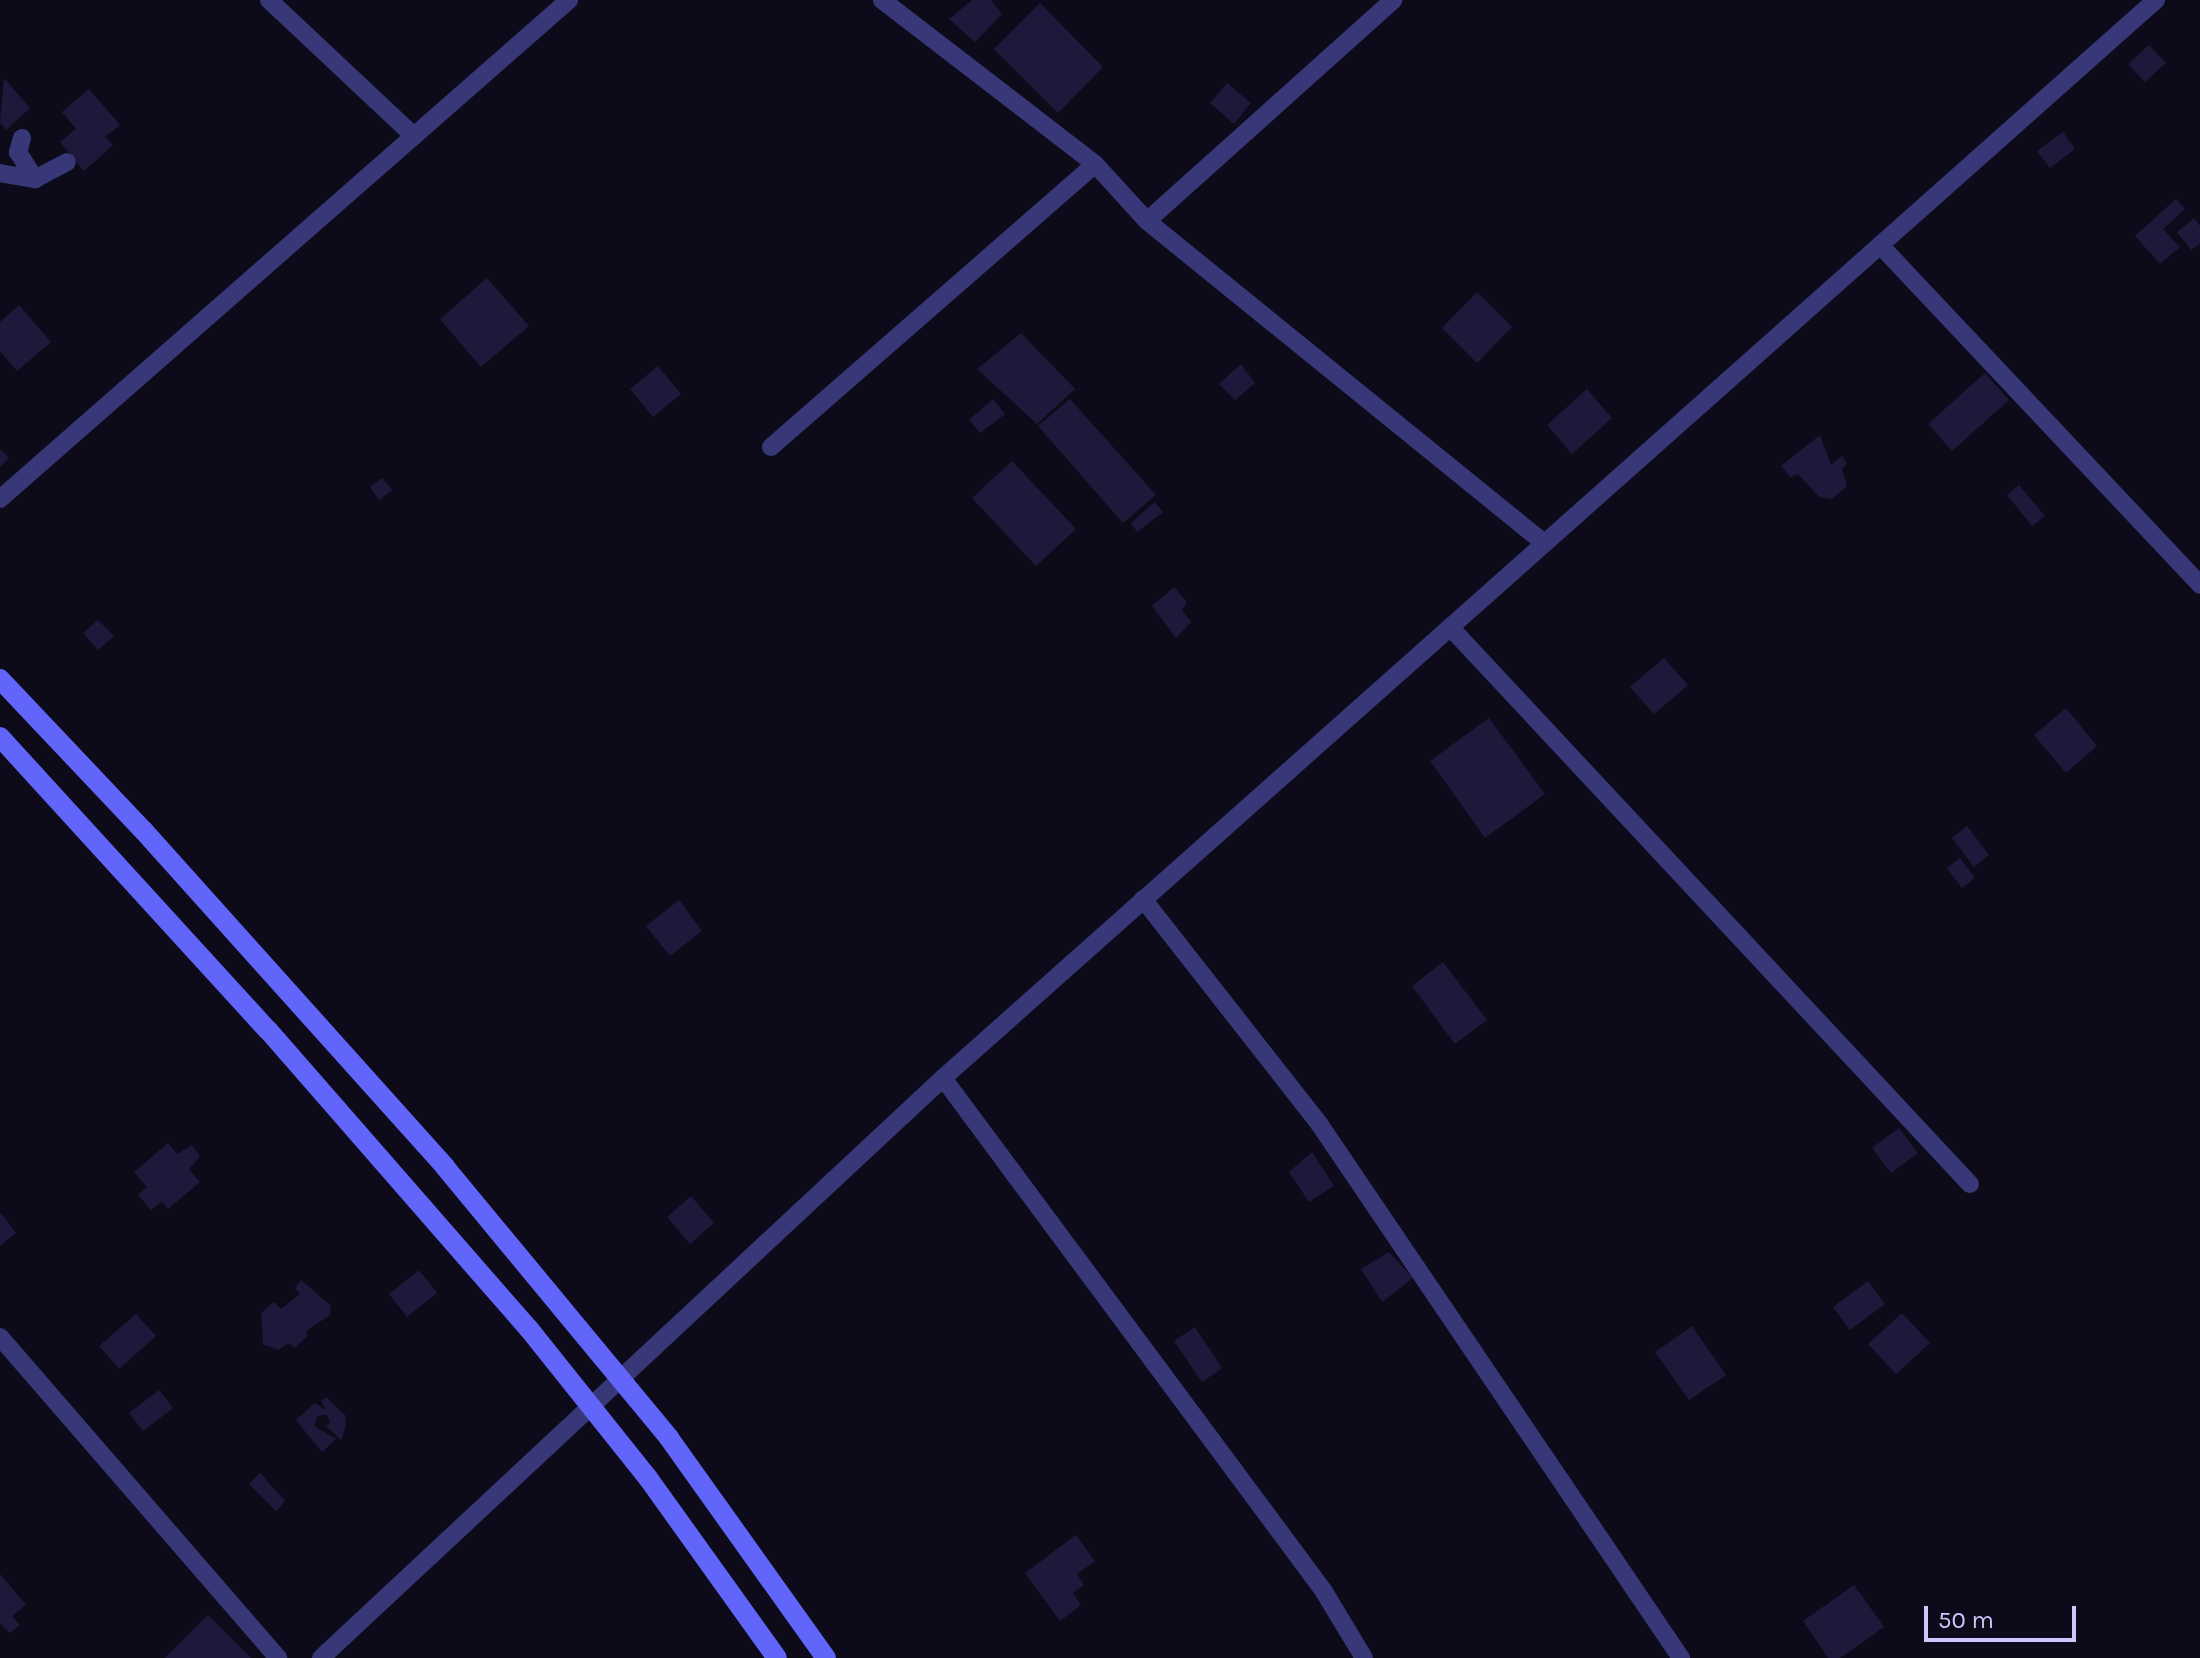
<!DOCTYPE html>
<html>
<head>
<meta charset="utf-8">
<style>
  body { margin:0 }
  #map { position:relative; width:2200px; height:1658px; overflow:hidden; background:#0d0b1a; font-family:Karla,sans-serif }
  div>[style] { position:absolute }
  .building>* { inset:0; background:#1e183b }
  .minor>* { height:18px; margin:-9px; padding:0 9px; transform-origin:9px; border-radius:9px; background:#383878 }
  .secondary>* { height:20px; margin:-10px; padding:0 10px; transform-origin:10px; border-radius:10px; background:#6265f9 }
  span { translate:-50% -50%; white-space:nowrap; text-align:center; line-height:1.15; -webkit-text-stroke:8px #0d0b1a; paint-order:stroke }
  .scale { position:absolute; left:1924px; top:1606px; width:152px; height:36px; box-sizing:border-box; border:4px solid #cbc7fd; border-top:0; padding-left:10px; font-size:24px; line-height:28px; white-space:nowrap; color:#cbc7fd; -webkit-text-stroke:6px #0d0b1a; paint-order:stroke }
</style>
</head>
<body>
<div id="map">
  <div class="building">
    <i style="clip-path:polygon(972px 0,991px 0,1002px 14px,975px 42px,949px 19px)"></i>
    <i style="clip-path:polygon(1040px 3px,1103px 67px,1058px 113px,994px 49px)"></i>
    <i style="clip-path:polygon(2149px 45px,2166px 63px,2145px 82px,2128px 64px)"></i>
    <i style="clip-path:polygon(4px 78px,30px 108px,6px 130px,0 123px)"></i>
    <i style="clip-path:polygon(1227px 83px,1251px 103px,1234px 124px,1210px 103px)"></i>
    <i style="clip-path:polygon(89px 89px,120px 125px,105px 137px,113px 145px,84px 171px,60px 142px,76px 129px,62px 112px)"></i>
    <i style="clip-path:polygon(2063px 132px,2075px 149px,2050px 168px,2037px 151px)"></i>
    <i style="clip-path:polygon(2176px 199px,2185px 209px,2163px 229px,2180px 247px,2160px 264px,2135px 236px)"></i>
    <i style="clip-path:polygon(2194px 218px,2200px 226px,2200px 244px,2191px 250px,2177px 232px)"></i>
    <i style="clip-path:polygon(487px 278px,529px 326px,481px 367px,440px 319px)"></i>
    <i style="clip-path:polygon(1477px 292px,1512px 327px,1477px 363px,1442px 328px)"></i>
    <i style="clip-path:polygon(19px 305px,51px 342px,17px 371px,0 351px,0 322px)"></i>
    <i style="clip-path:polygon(1021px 333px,1075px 389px,1037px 424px,977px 369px)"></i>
    <i style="clip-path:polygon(1241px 364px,1255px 383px,1235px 400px,1219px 384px)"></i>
    <i style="clip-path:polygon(658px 366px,681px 394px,653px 417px,630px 389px)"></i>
    <i style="clip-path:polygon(1985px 373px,2009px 400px,1952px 451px,1928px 424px)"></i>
    <i style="clip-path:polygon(1587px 389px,1612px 418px,1572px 454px,1547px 425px)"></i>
    <i style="clip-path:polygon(993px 399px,1005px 414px,980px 433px,969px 420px)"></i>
    <i style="clip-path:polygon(1070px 399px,1156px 495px,1123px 523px,1038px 426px)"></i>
    <i style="clip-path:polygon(1820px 435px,1831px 465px,1842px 456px,1847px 464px,1842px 469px,1847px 486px,1832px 499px,1819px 497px,1798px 474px,1790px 477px,1781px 466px)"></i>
    <i style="clip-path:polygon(0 449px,9px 458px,0 467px)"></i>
    <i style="clip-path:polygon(1012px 461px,1076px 529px,1036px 566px,972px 498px)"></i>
    <i style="clip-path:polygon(382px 478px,392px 490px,379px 500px,370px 487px)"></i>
    <i style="clip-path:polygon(2019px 485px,2045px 516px,2032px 526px,2007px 495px)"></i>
    <i style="clip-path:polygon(1155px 502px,1163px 512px,1137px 532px,1131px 523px)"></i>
    <i style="clip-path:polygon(1174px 587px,1187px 602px,1182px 610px,1191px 622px,1176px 638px,1152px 606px)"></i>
    <i style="clip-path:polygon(98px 620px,114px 636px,98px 650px,83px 633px)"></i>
    <i style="clip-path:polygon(1664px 658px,1688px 685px,1654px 714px,1630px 687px)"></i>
    <i style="clip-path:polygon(2066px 708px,2097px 746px,2066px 773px,2034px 735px)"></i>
    <i style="clip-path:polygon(1489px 718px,1545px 794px,1485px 838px,1430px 761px)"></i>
    <i style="clip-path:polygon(1967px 826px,1989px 855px,1974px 867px,1952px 838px)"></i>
    <i style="clip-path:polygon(1960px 858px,1975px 878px,1962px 888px,1947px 868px)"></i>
    <i style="clip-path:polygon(679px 900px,702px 931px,670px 956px,646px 926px)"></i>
    <i style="clip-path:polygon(1443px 962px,1487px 1020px,1455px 1044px,1412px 986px)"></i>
    <i style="clip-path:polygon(1899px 1128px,1918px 1153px,1891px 1173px,1872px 1148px)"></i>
    <i style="clip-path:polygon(168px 1143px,177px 1154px,192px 1145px,200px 1156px,189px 1169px,200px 1182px,168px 1209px,162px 1201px,151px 1210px,138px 1195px,147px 1187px,134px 1172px)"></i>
    <i style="clip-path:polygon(1312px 1152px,1334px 1186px,1309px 1202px,1289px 1172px)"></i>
    <i style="clip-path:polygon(691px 1196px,714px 1223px,690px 1244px,667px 1217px)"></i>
    <i style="clip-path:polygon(0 1212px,16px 1233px,0 1246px)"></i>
    <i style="clip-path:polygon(1389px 1252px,1413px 1278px,1382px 1302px,1361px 1269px)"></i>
    <i style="clip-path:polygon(419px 1270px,437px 1293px,407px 1317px,389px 1294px)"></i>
    <i style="clip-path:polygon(301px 1280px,331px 1306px,330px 1315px,306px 1331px,308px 1336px,294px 1348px,289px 1343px,278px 1350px,263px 1344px,261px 1313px,274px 1302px,281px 1309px,300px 1294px,295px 1288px)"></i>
    <i style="clip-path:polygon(1868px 1281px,1885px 1304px,1850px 1330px,1833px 1307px)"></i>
    <i style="clip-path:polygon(1902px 1313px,1930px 1343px,1896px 1374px,1868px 1344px)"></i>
    <i style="clip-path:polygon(136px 1314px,156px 1336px,119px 1369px,99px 1346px)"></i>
    <i style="clip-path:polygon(1692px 1326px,1726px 1375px,1689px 1400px,1655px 1352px)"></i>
    <i style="clip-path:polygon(1195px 1327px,1222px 1368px,1202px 1382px,1174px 1341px)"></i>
    <i style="clip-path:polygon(159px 1390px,173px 1408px,143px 1431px,129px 1413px)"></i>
    <i style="clip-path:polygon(326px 1397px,346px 1416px,345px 1429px,341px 1440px,326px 1426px,330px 1422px,326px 1414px,317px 1417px,314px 1426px,336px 1439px,322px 1452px,296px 1420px,315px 1403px,326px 1410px,321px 1401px)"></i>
    <i style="clip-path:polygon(260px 1473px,285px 1501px,276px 1511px,249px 1484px)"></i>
    <i style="clip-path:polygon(1076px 1535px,1095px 1561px,1077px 1574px,1084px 1585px,1073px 1593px,1081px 1605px,1060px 1621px,1025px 1573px)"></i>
    <i style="clip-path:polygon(0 1574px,26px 1605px,12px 1616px,20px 1625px,10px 1633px,0 1624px)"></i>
    <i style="clip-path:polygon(1854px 1585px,1884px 1627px,1840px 1658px,1828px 1658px,1803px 1621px)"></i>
    <i style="clip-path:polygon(208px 1615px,251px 1658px,165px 1658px)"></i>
  </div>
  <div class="minor">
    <i style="left:269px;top:0;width:199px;rotate:43.2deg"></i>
    <i style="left:882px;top:0;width:269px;rotate:37.6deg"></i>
    <i style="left:1095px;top:164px;width:77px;rotate:47.6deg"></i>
    <i style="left:1147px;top:221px;width:511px;rotate:39.04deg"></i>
    <i style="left:22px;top:138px;width:15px;rotate:106deg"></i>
    <i style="left:18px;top:152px;width:32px;rotate:58deg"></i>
    <i style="left:0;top:173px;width:36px;rotate:10deg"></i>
    <i style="left:35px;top:179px;width:36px;rotate:-28deg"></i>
    <i style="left:1147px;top:221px;width:331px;rotate:-41.9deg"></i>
    <i style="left:1880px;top:245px;width:467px;rotate:46.7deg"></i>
    <i style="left:771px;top:447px;width:430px;rotate:-41.1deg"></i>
    <i style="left:0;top:499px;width:757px;rotate:-41.25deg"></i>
    <i style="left:1450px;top:627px;width:762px;rotate:46.97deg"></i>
    <i style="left:1143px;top:899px;width:287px;rotate:51.9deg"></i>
    <i style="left:1320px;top:1125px;width:644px;rotate:55.89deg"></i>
    <i style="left:943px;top:1078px;width:638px;rotate:53.42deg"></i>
    <i style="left:1323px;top:1590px;width:79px;rotate:58.9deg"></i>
    <i style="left:0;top:1337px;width:425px;rotate:49.1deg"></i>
    <i style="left:321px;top:1658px;width:850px;rotate:-43deg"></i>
    <i style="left:943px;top:1078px;width:1623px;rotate:-41.63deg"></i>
  </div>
  <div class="secondary">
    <i style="left:0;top:679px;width:208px;rotate:46.6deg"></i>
    <i style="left:143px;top:830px;width:453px;rotate:48.1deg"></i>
    <i style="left:445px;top:1167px;width:352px;rotate:50.4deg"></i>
    <i style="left:669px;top:1438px;width:270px;rotate:54.5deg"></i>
    <i style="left:0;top:737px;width:397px;rotate:47.6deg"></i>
    <i style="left:268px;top:1030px;width:397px;rotate:48.9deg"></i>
    <i style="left:529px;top:1329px;width:191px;rotate:51.4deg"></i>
    <i style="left:648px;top:1478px;width:221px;rotate:54.4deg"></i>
  </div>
  <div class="scale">50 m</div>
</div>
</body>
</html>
